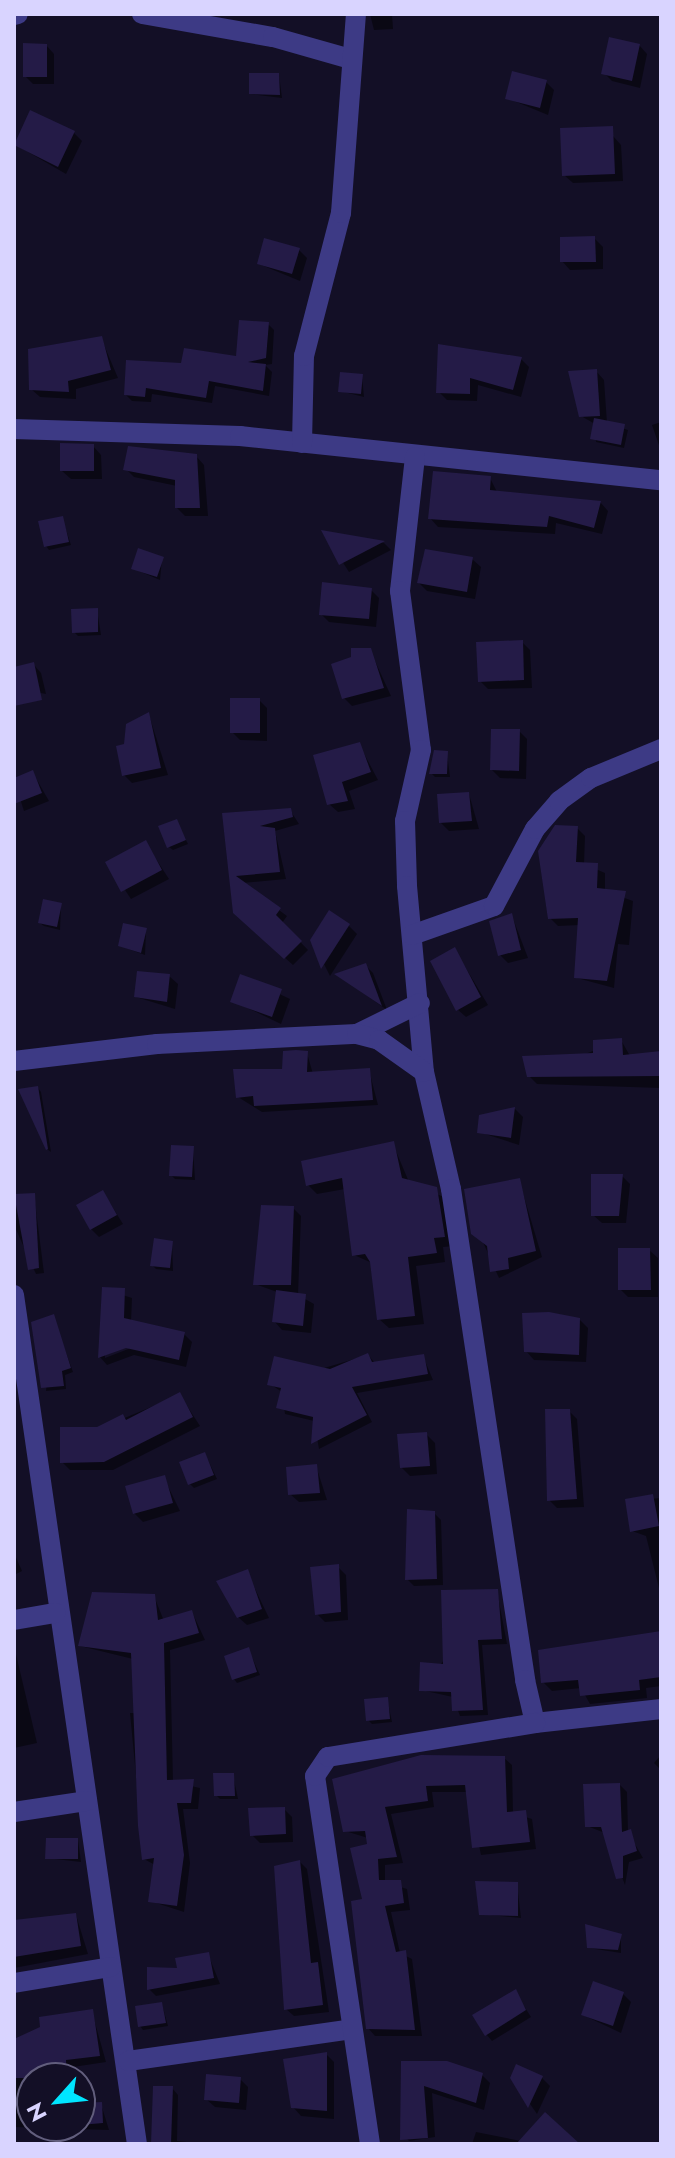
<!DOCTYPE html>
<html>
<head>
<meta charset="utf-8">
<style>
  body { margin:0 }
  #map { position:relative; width:675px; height:2158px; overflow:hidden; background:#130f26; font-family:Jost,sans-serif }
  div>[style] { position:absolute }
  .shadow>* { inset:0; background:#0007 }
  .building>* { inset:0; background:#241b47 }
  .street>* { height:20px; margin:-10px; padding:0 10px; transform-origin:10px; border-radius:10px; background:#3d3a85 }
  span { translate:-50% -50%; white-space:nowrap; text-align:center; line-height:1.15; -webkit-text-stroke:7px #130f26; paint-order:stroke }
  .frame { position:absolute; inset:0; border:16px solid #d9d4ff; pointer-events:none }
  .north { position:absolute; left:16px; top:2062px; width:80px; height:80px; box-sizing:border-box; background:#130f26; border:2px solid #625e7d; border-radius:50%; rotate:243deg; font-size:22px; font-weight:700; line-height:32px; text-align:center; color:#d9d4ff }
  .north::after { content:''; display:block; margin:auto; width:28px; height:36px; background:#00e5ff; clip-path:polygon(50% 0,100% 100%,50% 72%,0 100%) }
</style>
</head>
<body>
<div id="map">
  <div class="shadow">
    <i style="clip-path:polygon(205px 14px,244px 14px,207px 16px)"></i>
    <i style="clip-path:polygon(370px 14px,392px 14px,393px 29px,374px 30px)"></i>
    <i style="clip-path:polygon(46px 45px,54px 54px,54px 84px,33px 84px,25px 76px)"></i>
    <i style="clip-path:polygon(639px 45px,647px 54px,640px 88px,612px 81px,604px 73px)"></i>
    <i style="clip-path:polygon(279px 75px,282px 98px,251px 94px)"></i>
    <i style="clip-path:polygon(546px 82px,554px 90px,548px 115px,507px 98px)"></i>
    <i style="clip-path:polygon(74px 133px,82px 141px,66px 174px,16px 145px)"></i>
    <i style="clip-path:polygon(613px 136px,621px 145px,623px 181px,573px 183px,564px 175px)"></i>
    <i style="clip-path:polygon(594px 238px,603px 247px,603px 269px,570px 270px,562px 261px)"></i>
    <i style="clip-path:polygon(299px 250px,307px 258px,300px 281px,259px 264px)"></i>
    <i style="clip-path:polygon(268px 324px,274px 330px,272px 364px,265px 365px,272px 372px,269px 396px,215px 386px,212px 403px,152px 394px,151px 402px,132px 401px,126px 395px,183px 365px,238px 359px)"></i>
    <i style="clip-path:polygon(101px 338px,118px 378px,76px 389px,76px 399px,40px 397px,31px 389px)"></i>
    <i style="clip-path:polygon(440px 346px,521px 359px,529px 367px,521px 397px,478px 385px,477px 401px,447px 400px,439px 392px)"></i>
    <i style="clip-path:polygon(660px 361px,661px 361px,661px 422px)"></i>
    <i style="clip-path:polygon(596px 371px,604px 380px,607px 423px,628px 430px,624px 448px,596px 442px,595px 424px,581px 416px)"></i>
    <i style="clip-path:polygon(362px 376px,364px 397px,340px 391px)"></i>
    <i style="clip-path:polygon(661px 422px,661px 451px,652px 425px)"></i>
    <i style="clip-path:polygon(93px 446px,101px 455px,102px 479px,71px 479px,62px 471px)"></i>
    <i style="clip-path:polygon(130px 448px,196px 456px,204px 465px,208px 516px,185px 516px,177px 508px,177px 486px,134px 477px,126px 469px)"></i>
    <i style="clip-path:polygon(490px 478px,498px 494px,600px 502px,608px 511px,602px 534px,556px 523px,555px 534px,438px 527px,430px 518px)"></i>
    <i style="clip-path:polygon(62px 518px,71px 545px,49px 550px,46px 546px)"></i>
    <i style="clip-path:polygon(324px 533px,384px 543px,391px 550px,349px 572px)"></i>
    <i style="clip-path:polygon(424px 554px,472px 559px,481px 567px,475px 599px,427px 591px,419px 583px)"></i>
    <i style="clip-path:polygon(162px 558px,160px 580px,134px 569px)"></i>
    <i style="clip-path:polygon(371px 590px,379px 598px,376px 627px,329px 622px,321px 614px)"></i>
    <i style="clip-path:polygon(97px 610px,101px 635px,78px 636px,74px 632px)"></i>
    <i style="clip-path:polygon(522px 642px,530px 650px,532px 688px,488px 689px,480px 681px)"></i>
    <i style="clip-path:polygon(370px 650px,391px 696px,352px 706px,344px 698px)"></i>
    <i style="clip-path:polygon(33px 664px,41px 673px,46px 694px,14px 688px,14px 669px)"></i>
    <i style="clip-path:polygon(259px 700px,267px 708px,267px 741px,240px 740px,232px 732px)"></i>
    <i style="clip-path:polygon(149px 715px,168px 775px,132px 783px,124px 775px,126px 746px)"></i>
    <i style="clip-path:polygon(519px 731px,527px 739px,526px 779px,500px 778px,492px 770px)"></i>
    <i style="clip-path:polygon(359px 744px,378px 780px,349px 791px,355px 809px,338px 812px,329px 804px)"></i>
    <i style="clip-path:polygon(447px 753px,450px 777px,435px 777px,431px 773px)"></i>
    <i style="clip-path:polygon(33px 773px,49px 801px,24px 811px,14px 780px)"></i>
    <i style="clip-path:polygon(469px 794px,479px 829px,449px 831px,441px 823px)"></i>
    <i style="clip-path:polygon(290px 810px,299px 824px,275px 831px,286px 879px,242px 883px,287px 916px,282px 923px,308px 950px,293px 965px,243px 920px,224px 815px)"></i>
    <i style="clip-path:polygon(176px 821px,188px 844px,173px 850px,169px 847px)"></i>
    <i style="clip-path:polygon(577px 828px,585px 836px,584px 864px,605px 873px,605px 891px,633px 901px,629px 945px,618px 944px,614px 988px,577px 978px,580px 925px,558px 926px,550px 918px,540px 851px)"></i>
    <i style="clip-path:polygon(145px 842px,169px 879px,131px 899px,107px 863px)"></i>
    <i style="clip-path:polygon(61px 905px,60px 930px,44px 926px,40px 923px)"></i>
    <i style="clip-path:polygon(512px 916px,528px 958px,508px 963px,500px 955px)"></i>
    <i style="clip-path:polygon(349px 926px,357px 934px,330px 976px,312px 940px)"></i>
    <i style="clip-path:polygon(146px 930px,145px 955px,120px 946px)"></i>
    <i style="clip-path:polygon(455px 950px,488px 1005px,466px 1017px,457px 1009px)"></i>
    <i style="clip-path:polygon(365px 965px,373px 973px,387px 1010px,338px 975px)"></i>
    <i style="clip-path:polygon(169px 976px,178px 984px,175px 1009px,136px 997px)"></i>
    <i style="clip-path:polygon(241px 976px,290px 999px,281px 1024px,233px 1001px)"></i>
    <i style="clip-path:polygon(621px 1040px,630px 1056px,661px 1053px,661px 1088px,537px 1084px,529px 1076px)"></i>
    <i style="clip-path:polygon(307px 1053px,313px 1074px,369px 1070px,378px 1105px,262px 1112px,238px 1097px)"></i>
    <i style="clip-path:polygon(38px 1088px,41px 1092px,51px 1152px,47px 1149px)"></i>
    <i style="clip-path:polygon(515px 1109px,523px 1117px,519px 1145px,479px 1132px,481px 1117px)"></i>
    <i style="clip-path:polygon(393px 1144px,409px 1182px,446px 1198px,454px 1246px,443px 1247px,445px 1262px,416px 1266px,424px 1324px,389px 1328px,379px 1319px,372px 1263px,354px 1255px,345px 1189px,317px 1194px,308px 1185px)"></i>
    <i style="clip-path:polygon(193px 1148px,195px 1180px,175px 1179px,171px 1175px)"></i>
    <i style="clip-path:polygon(622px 1176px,630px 1184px,626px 1223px,602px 1223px,593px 1215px)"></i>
    <i style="clip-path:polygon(519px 1180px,542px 1257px,499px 1278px,482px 1240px)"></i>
    <i style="clip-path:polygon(103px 1192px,123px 1224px,99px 1237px,91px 1229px)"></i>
    <i style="clip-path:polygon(34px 1195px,44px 1273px,36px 1274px,14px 1225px,14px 1196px)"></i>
    <i style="clip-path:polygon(293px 1208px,301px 1216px,298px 1295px,314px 1304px,311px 1333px,282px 1330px,274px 1321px,277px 1292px,255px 1284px)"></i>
    <i style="clip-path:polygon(172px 1242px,173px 1271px,156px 1269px,152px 1265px)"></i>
    <i style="clip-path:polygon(649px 1250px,658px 1258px,658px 1297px,628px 1297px,620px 1289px)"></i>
    <i style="clip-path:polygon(evenodd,104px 1289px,132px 1298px,131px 1322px,184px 1334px,192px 1342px,186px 1367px,134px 1355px,107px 1365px,100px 1357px,104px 1289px,134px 1343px,136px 1346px,105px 1358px,105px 1353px,134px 1343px)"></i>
    <i style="clip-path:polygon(53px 1317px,73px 1372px,65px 1375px,66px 1389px,46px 1391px)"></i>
    <i style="clip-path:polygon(580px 1320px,588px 1328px,586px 1362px,534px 1360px,526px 1351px)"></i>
    <i style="clip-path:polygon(368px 1355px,375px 1363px,423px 1356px,433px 1380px,357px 1393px,372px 1422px,319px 1449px,314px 1421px,285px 1414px,282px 1392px,270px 1384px)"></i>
    <i style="clip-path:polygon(180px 1395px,200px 1426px,113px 1470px,70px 1470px,62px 1462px,98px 1429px)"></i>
    <i style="clip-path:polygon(569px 1411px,577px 1419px,584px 1507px,557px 1508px,549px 1500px)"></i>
    <i style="clip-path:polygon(426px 1434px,435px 1443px,437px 1474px,410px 1476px,401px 1467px)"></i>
    <i style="clip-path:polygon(205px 1454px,217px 1479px,194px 1488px,190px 1484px)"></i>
    <i style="clip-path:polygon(316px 1466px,327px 1500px,299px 1502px,290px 1494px)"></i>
    <i style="clip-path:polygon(164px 1478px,180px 1511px,143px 1522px,134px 1513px)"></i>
    <i style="clip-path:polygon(661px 1498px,661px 1596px,646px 1536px,632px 1531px,627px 1501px)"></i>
    <i style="clip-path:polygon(434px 1513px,441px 1520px,443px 1585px,414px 1586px,407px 1579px)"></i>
    <i style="clip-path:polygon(14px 1553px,22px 1571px,14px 1575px)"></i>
    <i style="clip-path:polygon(338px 1567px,346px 1575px,348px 1620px,325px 1622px,317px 1614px)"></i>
    <i style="clip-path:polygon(247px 1572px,269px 1618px,247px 1625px,238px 1617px)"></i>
    <i style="clip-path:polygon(497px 1591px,507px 1644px,482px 1645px,488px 1715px,460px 1716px,453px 1697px,421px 1690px)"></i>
    <i style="clip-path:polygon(154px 1596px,164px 1621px,192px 1612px,205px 1640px,170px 1650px,173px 1782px,200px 1788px,198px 1809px,183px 1809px,190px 1863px,184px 1912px,150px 1901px,155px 1865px,144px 1859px,130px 1713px,137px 1713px,133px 1659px,80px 1646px)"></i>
    <i style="clip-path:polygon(661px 1633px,661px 1686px,646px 1688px,647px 1698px,590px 1704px,581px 1688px,552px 1691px,543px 1682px)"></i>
    <i style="clip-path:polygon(14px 1646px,37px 1743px,14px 1748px)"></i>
    <i style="clip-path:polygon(248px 1649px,260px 1675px,237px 1683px,234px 1679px)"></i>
    <i style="clip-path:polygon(387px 1699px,392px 1722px,372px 1724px,368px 1720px)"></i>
    <i style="clip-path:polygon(661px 1755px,661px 1770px,654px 1763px)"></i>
    <i style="clip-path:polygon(504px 1758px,512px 1765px,513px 1813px,532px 1819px,536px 1849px,481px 1855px,468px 1792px,432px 1792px,434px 1807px,391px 1814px,403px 1863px,385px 1865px,385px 1882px,407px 1889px,410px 1910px,391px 1912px,400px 1953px,412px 1959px,422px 2036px,375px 2036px,368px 2028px,368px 1838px,345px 1831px,335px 1781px)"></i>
    <i style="clip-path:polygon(233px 1775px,238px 1799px,220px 1799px,216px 1795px)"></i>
    <i style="clip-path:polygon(620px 1785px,627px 1792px,628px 1832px,643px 1858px,629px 1862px,625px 1885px,605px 1833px,587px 1826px)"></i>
    <i style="clip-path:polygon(284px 1809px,292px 1817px,293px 1842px,260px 1843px,252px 1835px)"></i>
    <i style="clip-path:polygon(78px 1840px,81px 1862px,47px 1858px)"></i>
    <i style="clip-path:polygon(300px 1862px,307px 1869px,329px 2012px,294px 2016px,286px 2009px)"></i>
    <i style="clip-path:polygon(517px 1884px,521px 1918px,481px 1914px)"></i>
    <i style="clip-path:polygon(76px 1915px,88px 1954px,14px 1968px,14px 1922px)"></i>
    <i style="clip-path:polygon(621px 1935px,621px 1953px,589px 1948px)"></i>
    <i style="clip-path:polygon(208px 1954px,220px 1984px,156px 1996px,149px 1989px)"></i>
    <i style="clip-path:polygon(515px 1992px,531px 2017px,492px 2041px,486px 2034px)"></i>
    <i style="clip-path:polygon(623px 1994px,631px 2002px,621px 2033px,583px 2015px)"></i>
    <i style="clip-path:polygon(162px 2004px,168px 2026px,143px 2030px,140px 2026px)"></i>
    <i style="clip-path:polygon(92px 2012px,106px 2062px,73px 2067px,73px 2078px,32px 2078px,32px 2126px,80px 2126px,80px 2105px,101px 2104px,109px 2130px,14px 2127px,14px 2042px)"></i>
    <i style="clip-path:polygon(326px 2054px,334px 2062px,334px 2119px,301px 2116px,293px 2107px)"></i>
    <i style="clip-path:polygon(403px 2063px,482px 2075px,490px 2083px,484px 2110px,432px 2093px,435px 2137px,409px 2141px,401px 2132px)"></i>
    <i style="clip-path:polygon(512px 2078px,542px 2078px,550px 2086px,537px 2114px)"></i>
    <i style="clip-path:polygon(240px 2079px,248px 2087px,246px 2110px,215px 2107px,206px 2099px)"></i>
    <i style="clip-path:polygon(172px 2088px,178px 2095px,177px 2141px,206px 2144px,153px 2144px)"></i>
    <i style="clip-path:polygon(476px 2132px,521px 2141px,573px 2144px,472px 2144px)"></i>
  </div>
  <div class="building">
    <i style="clip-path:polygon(609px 37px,640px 44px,632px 81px,601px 74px)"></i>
    <i style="clip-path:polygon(23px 43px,47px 44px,47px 77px,23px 77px)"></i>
    <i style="clip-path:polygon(512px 71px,547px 80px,540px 108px,505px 99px)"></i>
    <i style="clip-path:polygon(249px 73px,279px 73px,280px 95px,249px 94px)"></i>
    <i style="clip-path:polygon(30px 110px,75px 131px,58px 167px,14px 145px)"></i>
    <i style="clip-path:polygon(613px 126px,615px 174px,562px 176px,560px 128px)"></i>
    <i style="clip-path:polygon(595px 236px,596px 262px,560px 262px,560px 237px)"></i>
    <i style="clip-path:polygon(264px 238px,300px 248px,292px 274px,257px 264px)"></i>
    <i style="clip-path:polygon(239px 320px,269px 322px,266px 358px,248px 362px,266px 364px,263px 391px,209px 381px,206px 398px,146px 388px,145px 397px,124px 395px,126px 360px,181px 363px,184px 348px,236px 356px)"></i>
    <i style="clip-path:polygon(102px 336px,111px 370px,68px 381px,69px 392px,29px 390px,28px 349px)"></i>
    <i style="clip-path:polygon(438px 344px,522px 357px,513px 390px,470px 378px,470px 394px,436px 393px)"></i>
    <i style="clip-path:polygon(597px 369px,600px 416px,579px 417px,568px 371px)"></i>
    <i style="clip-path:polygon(340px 372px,363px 374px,361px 394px,338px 392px)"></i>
    <i style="clip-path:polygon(594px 418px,625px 424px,621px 445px,590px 439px)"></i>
    <i style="clip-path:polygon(60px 443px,94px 444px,94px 471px,60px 471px)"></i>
    <i style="clip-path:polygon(128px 446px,197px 454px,200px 508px,175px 508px,175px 480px,123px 470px)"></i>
    <i style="clip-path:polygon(433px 471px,491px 476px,490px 490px,601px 501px,594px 528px,549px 516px,547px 527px,428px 519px)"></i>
    <i style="clip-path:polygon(63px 516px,69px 542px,44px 547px,38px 521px)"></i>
    <i style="clip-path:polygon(321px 530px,385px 541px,339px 565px)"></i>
    <i style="clip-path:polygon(138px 548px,164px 557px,157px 577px,131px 569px)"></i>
    <i style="clip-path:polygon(425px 549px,473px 557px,467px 592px,417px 583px)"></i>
    <i style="clip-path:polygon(322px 582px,372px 588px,369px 619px,319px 615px)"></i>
    <i style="clip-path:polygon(98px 608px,98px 632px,72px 633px,71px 609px)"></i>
    <i style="clip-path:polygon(523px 640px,524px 680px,478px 682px,476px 642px)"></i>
    <i style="clip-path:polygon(351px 648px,371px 648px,384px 688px,342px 699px,331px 664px,351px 657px)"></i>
    <i style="clip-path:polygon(34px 662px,42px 700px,14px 706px,14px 667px)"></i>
    <i style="clip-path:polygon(230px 698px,260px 698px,260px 733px,230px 733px)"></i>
    <i style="clip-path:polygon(149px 712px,161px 768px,122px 776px,116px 746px,124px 744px,126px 724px)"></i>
    <i style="clip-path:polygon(491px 729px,520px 729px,519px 771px,490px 770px)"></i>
    <i style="clip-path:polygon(360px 742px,371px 772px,342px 782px,348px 801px,327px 805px,313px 755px)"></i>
    <i style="clip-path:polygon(434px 750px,448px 751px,447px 774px,429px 774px)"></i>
    <i style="clip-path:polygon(33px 770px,42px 793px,14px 804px,14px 778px)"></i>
    <i style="clip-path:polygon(469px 792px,472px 821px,439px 823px,437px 794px)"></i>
    <i style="clip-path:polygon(291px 808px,293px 817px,260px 826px,275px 828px,280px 872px,236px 876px,281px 908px,276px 915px,302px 941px,284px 959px,233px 913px,222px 813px)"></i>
    <i style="clip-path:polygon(177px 819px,186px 840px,167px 848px,158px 826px)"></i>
    <i style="clip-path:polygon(555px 825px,578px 826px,576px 862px,598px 863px,597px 888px,626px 891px,607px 981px,574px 978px,578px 918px,548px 919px,538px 851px)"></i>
    <i style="clip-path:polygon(146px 840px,162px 870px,121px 892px,105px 862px)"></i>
    <i style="clip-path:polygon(43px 899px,62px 903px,57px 927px,38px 923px)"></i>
    <i style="clip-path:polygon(329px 910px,350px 924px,321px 969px,310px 940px)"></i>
    <i style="clip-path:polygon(512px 913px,521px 950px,498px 956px,489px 921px)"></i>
    <i style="clip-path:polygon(123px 923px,147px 928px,141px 953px,118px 946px)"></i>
    <i style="clip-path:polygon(455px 947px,481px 997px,456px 1011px,430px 961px)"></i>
    <i style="clip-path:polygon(366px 963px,382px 1006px,334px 974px)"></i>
    <i style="clip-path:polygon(137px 971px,170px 974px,167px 1002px,134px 997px)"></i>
    <i style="clip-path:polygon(240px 974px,282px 989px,272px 1017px,230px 1002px)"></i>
    <i style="clip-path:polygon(622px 1038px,623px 1055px,661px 1051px,661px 1076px,527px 1077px,522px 1056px,593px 1053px,593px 1040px)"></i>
    <i style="clip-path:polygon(296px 1050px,308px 1051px,307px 1072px,370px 1068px,373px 1100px,254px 1106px,253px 1096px,236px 1098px,233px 1069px,282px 1069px,283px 1051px)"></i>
    <i style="clip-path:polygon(38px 1086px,48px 1149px,46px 1150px,18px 1089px)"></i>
    <i style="clip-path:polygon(515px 1107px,511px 1138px,477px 1133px,479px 1115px)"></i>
    <i style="clip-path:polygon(394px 1141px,402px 1178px,437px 1187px,445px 1237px,434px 1238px,437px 1253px,408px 1257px,415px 1316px,377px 1320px,370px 1262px,365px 1254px,352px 1256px,342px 1178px,306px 1186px,301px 1161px)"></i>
    <i style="clip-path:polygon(171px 1145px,194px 1146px,192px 1177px,169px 1176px)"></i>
    <i style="clip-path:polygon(591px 1174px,623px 1174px,619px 1216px,591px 1216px)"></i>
    <i style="clip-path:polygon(520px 1178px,536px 1251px,508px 1258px,509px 1269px,490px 1272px,487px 1246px,471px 1234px,464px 1189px)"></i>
    <i style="clip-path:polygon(103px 1190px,117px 1215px,90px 1230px,76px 1205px)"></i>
    <i style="clip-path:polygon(35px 1193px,39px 1268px,28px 1270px,14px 1194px)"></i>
    <i style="clip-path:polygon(261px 1205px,294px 1206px,291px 1285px,253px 1285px)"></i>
    <i style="clip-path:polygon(154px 1238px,173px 1241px,170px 1268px,150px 1266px)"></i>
    <i style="clip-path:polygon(618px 1248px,650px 1248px,651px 1290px,618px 1290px)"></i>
    <i style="clip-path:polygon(102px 1287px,125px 1288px,124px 1318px,185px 1332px,179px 1360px,126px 1348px,98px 1358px)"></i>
    <i style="clip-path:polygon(276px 1290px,306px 1294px,303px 1326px,272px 1322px)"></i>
    <i style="clip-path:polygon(549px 1312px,580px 1318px,579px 1355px,524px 1352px,522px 1313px)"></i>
    <i style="clip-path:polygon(54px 1314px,71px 1368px,62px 1371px,64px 1386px,41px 1388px,31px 1322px)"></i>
    <i style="clip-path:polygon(368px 1353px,372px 1362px,424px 1354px,428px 1374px,352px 1387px,367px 1415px,311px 1444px,313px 1417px,276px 1408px,281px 1388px,267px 1385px,274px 1356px,330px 1369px)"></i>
    <i style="clip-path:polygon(180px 1392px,193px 1417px,104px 1462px,60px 1463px,60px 1427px,97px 1427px,123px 1414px,126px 1420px)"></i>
    <i style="clip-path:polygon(545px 1409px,570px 1409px,577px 1499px,547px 1501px)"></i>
    <i style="clip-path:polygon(427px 1432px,430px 1466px,400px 1468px,397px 1434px)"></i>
    <i style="clip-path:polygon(205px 1452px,214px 1475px,188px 1485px,179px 1462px)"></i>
    <i style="clip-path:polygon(317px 1464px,320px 1493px,288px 1495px,286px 1467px)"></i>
    <i style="clip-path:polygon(165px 1475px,173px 1503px,133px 1514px,125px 1486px)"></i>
    <i style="clip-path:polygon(653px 1494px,659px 1526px,630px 1532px,625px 1499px)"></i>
    <i style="clip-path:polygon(407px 1509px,435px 1511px,437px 1579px,405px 1580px)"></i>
    <i style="clip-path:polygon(339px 1564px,341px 1612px,315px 1615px,310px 1567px)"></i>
    <i style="clip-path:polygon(248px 1569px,262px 1609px,237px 1618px,216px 1581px)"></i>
    <i style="clip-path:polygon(498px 1589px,502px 1639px,478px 1640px,483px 1710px,452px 1711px,451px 1692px,419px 1691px,420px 1662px,443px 1664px,441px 1590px)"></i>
    <i style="clip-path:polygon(92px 1592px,155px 1594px,158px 1620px,192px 1610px,199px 1633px,164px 1643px,167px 1780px,194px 1779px,191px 1803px,177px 1803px,184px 1855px,177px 1906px,148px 1902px,154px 1858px,142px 1860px,138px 1826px,131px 1653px,78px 1646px)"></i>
    <i style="clip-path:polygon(661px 1631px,661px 1677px,639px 1680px,640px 1690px,580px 1696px,578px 1680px,541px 1683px,538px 1650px)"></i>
    <i style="clip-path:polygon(249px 1647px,257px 1672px,232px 1680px,224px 1656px)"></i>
    <i style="clip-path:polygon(388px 1697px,390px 1719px,366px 1721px,364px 1699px)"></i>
    <i style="clip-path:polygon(421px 1755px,505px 1756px,507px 1812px,526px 1810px,530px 1842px,472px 1848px,465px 1785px,426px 1786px,428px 1801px,385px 1807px,397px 1857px,378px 1859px,379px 1880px,401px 1880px,404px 1903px,385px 1906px,396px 1952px,406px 1950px,415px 2030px,366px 2029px,351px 1901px,362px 1899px,350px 1848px,367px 1844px,365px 1831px,343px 1832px,332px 1779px)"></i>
    <i style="clip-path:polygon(213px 1773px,234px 1773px,235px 1796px,214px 1796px)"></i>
    <i style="clip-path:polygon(620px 1783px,622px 1832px,631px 1829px,637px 1851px,623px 1856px,623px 1878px,616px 1879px,601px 1827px,585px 1827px,583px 1784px)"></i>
    <i style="clip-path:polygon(285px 1807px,286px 1834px,250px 1836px,248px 1808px)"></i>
    <i style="clip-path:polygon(46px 1838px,78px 1838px,78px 1859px,45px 1859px)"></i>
    <i style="clip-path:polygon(300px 1860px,311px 1963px,318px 1962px,323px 2005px,284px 2010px,274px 1866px)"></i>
    <i style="clip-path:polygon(475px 1881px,518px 1882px,518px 1916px,479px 1915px)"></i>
    <i style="clip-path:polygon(76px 1913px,81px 1946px,14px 1957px,14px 1920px)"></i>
    <i style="clip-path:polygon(585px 1924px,622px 1934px,618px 1950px,587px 1948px)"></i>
    <i style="clip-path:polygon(209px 1952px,214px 1978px,147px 1990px,147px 1967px,177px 1968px,175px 1958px)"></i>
    <i style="clip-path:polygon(593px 1981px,624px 1992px,613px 2026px,581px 2015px)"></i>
    <i style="clip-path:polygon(516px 1989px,526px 2010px,485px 2036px,472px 2015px)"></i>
    <i style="clip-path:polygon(162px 2002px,166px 2023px,138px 2027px,135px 2006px)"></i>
    <i style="clip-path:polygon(93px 2009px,100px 2056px,66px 2060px,67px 2078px,14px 2078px,14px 2039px,40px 2027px,39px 2017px)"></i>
    <i style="clip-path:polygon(327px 2052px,327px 2111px,291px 2108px,283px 2059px)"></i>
    <i style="clip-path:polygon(401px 2061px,447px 2061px,483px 2073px,476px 2103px,424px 2086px,428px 2138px,400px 2140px)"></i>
    <i style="clip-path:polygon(516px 2064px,543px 2076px,528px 2108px,510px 2078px)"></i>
    <i style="clip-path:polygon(206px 2074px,241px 2077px,239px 2103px,204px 2100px)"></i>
    <i style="clip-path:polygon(153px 2086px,173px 2086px,171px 2144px,151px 2144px)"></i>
    <i style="clip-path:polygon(102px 2102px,103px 2123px,80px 2125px,80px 2103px)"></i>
    <i style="clip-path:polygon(545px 2112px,580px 2144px,516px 2144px)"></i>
  </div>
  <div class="street">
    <i style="left:142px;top:14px;width:133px;rotate:10deg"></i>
    <i style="left:273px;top:37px;width:81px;rotate:15.8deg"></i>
    <i style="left:14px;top:15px;width:4px;rotate:-14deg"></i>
    <i style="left:14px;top:429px;width:226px;rotate:1.8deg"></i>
    <i style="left:240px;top:436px;width:423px;rotate:6deg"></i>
    <i style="left:302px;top:443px;width:87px;rotate:-88.7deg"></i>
    <i style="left:304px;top:356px;width:148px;rotate:-75.5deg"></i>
    <i style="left:341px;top:213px;width:200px;rotate:-85.7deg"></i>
    <i style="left:415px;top:457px;width:135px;rotate:96.4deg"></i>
    <i style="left:400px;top:591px;width:160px;rotate:82.5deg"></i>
    <i style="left:421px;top:750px;width:73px;rotate:102.7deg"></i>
    <i style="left:405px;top:821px;width:65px;rotate:88.2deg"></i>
    <i style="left:407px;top:886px;width:187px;rotate:84.8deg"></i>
    <i style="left:424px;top:1072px;width:120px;rotate:77deg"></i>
    <i style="left:451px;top:1189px;width:497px;rotate:81.4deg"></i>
    <i style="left:525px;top:1680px;width:44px;rotate:76.9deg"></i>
    <i style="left:535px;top:1723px;width:127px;rotate:-6.3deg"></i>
    <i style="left:412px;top:935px;width:87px;rotate:-19.5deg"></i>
    <i style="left:494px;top:906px;width:87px;rotate:-62deg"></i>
    <i style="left:535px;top:829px;width:37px;rotate:-49deg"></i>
    <i style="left:559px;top:801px;width:39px;rotate:-36deg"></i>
    <i style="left:591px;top:778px;width:76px;rotate:-22.5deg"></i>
    <i style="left:357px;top:1034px;width:70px;rotate:-26.2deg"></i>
    <i style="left:14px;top:1061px;width:144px;rotate:-6.8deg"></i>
    <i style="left:157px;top:1044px;width:200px;rotate:-2.9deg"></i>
    <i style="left:357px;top:1034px;width:23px;rotate:15deg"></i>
    <i style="left:379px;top:1040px;width:55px;rotate:35.4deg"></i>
    <i style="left:14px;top:1295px;width:858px;rotate:81.76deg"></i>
    <i style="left:14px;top:1620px;width:42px;rotate:-9.7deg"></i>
    <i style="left:14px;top:1812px;width:74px;rotate:-8.6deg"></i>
    <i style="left:14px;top:1983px;width:98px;rotate:-9.4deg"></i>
    <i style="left:128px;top:2061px;width:226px;rotate:-8.1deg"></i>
    <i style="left:370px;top:2144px;width:372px;rotate:-98.5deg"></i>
    <i style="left:315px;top:1776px;width:23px;rotate:-56deg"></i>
    <i style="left:328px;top:1757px;width:210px;rotate:-9.3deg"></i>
  </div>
  <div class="frame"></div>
  <div class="north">N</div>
</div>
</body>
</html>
